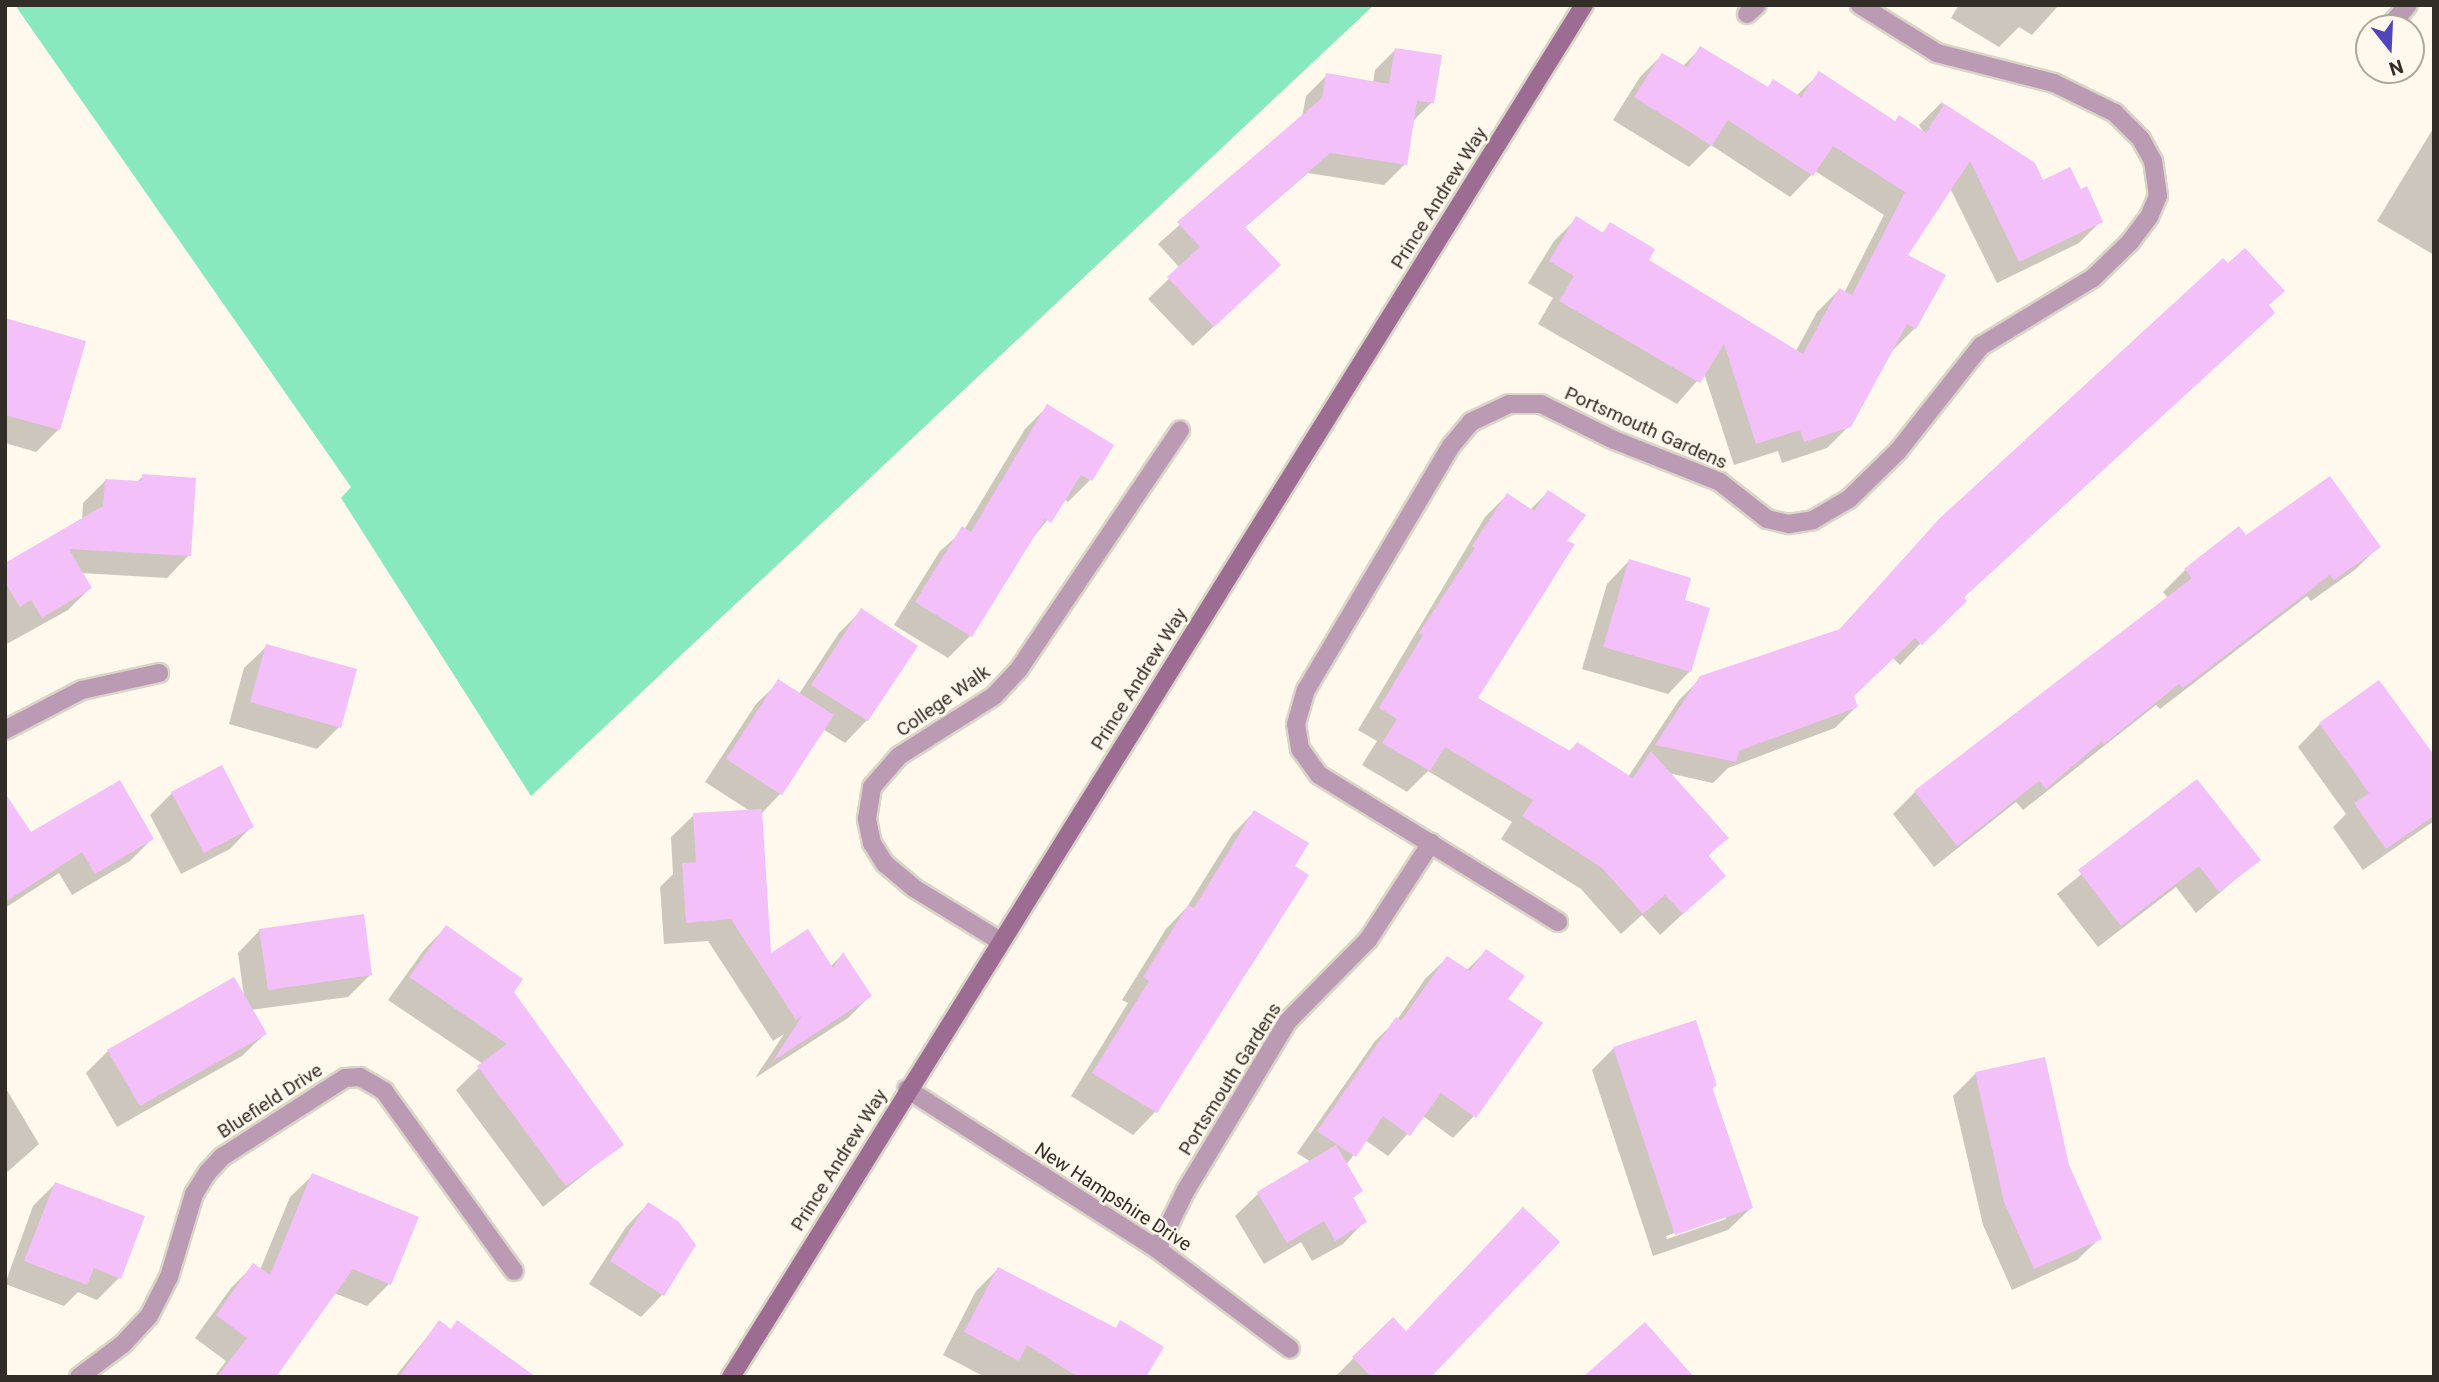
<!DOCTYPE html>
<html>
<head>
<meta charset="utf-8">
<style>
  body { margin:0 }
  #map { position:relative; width:2439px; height:1382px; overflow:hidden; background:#fff8ec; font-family:Roboto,sans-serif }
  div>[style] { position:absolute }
  .green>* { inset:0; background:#87e9bd }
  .shadow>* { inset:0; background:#0003 }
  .building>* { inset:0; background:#f4c0f9 }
  .roads { filter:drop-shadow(2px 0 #dad4c9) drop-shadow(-2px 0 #dad4c9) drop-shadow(0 2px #dad4c9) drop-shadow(0 -2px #dad4c9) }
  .street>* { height:18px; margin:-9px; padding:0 9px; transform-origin:9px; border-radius:9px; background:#bb9ab4 }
  .secondary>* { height:18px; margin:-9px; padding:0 9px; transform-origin:9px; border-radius:9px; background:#9c6c92 }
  span { translate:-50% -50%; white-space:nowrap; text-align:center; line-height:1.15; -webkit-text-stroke:5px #fff8ec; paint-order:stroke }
  .street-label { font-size:19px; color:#322e27 }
  .frame { position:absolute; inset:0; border:7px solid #322e27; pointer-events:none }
  .north { position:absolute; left:2355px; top:14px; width:70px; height:70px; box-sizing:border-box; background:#fff8ec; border:2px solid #ada79d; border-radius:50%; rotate:162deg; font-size:19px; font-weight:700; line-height:28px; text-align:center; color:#322e27 }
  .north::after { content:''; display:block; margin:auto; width:24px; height:32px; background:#4f45bc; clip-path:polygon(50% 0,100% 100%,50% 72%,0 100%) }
</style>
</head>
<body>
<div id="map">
  <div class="green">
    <i style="clip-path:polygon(15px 5px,1374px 5px,531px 796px,341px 498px,351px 487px)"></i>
  </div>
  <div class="shadow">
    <i style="clip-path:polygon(1959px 5px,2059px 5px,2032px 35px,2019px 27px,1999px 47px,1951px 18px)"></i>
    <i style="clip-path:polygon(1701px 48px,1766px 89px,1773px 82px,1796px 96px,1819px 74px,1894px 122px,1924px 133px,1919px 125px,1941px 103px,2033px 164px,2042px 182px,2080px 191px,2101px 221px,2079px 243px,1997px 283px,1950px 188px,1906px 255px,1915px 328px,1893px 350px,1849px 426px,1827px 448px,1782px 463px,1778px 451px,1734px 465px,1704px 373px,1677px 404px,1538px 324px,1553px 298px,1528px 283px,1554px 241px,1576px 219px,1601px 234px,1610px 225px,1646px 261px,1796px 351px,1817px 312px,1839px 290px,1844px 293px,1884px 215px,1815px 171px,1790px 197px,1711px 145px,1689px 167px,1613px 120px,1640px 77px,1662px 55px,1682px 67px)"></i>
    <i style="clip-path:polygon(1395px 50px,1432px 102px,1412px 122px,1405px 164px,1384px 185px,1308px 173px,1244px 228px,1258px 285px,1193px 346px,1148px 299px,1180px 268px,1158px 244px,1302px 117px,1306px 96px,1327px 75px,1373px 83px,1375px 70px)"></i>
    <i style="clip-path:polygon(2434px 127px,2434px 255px,2377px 221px)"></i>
    <i style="clip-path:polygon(2267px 306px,2251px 334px,1963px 598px,1900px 665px,1893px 658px,1853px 696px,1856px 707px,1835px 728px,1728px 768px,1713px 783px,1668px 773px,1726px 837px,1707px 857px,1724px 876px,1660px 935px,1642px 915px,1621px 934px,1581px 889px,1501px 839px,1512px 822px,1428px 771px,1407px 792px,1362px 765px,1377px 741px,1358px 730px,1485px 517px,1507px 495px,1530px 510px,1548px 492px,1564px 542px,1476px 699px,1568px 752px,1577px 744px,1628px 777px,1679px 700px,1701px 678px,1838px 631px,1940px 520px)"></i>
    <i style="clip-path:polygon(5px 320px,83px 342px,58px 430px,36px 452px,5px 443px)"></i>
    <i style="clip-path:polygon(1048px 406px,1090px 480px,1068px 502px,1064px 499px,1028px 544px,970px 636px,948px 658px,894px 625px,940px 551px,964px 530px,1025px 429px)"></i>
    <i style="clip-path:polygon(143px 476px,189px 555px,167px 578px,81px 573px,90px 588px,68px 610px,5px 645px,5px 564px,82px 520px,83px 503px,106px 480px,137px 482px)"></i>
    <i style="clip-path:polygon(2246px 538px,2378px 547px,2356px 569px,2311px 601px,2307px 596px,2160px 709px,2156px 705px,2023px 810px,2016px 802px,1934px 867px,1893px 814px,1915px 792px,2168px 598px,2163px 592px,2185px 570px)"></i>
    <i style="clip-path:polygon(1629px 561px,1683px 602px,1690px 671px,1668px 694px,1582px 669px,1607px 584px)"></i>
    <i style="clip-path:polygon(861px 611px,867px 720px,845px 743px,823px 729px,780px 794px,761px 814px,770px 956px,830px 967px,843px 954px,870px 996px,848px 1018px,755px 1078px,784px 1034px,773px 1041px,708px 941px,664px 944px,660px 887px,673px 874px,671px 837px,694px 815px,750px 811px,705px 782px,756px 704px,779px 682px,799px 694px,839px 633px)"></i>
    <i style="clip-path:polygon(267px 646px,339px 727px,317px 749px,229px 724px,244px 668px)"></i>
    <i style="clip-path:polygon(2320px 724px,2434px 764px,2434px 821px,2363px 870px,2333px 827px,2346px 814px,2298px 747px)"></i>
    <i style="clip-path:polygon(2197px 781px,2258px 860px,2196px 913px,2176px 887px,2098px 947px,2057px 894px)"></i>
    <i style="clip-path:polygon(172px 793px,252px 826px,230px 849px,181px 874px,150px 815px)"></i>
    <i style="clip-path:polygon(1254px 812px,1292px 867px,1306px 875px,1155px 1112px,1133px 1135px,1071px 1096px,1128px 1003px,1122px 1000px,1166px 929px,1187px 907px,1232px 835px)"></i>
    <i style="clip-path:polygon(5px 823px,30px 834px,152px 839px,130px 861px,72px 895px,59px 873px,5px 908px)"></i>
    <i style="clip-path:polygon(446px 927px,512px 992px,622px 1144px,543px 1207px,456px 1090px,483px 1064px,388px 1000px,424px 950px)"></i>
    <i style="clip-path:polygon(260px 930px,370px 975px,348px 997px,251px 1010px,265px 1034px,242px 1056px,117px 1127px,86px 1073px,108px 1051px,244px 996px,238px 953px)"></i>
    <i style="clip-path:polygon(1486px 951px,1506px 1000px,1474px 1116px,1453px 1138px,1423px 1116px,1388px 1156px,1365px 1140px,1346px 1165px,1361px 1191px,1352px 1199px,1365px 1221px,1343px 1244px,1312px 1261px,1301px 1242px,1264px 1264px,1235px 1216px,1258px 1194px,1311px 1162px,1297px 1153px,1375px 1041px,1397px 1020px,1425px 979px,1447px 958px,1466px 971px)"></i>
    <i style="clip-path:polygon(evenodd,1614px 1048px,1715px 1085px,1711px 1090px,1751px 1208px,1728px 1230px,1653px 1256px,1592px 1070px,1614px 1048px,1726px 1215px,1726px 1219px,1667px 1239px,1666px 1236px,1726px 1215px)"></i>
    <i style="clip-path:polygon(1976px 1073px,2067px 1166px,2100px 1238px,2077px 1260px,2012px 1290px,1983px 1225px,1953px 1096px)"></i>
    <i style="clip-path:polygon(5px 1087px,39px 1144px,5px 1174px)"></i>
    <i style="clip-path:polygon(313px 1175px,389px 1284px,367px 1306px,334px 1293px,274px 1377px,214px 1377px,226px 1361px,195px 1338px,231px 1288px,253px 1266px,260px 1270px,290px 1197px)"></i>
    <i style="clip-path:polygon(55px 1184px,119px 1278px,97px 1300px,78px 1292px,64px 1306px,5px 1284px,33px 1206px)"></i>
    <i style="clip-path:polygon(648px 1204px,663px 1294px,641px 1317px,589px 1284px,626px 1227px)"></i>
    <i style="clip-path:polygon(998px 1269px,1114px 1330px,1121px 1323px,1144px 1377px,985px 1377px,943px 1355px,976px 1291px)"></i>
    <i style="clip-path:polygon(1392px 1319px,1428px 1377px,1335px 1377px)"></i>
    <i style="clip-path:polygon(439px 1322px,450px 1330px,457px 1323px,532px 1377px,395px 1377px)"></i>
  </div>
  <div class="building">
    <i style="clip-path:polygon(1700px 46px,1768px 87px,1773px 79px,1801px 97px,1819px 71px,1895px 121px,1899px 115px,1926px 133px,1943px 106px,1940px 101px,2035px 163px,2043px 180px,2070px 167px,2081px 189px,2087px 186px,2103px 222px,2019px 262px,1970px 161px,1908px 255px,1946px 275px,1916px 329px,1907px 324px,1851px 427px,1804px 442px,1800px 430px,1756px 444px,1724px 344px,1700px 383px,1559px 301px,1574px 276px,1549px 261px,1576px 216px,1603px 233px,1610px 222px,1655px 249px,1649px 260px,1803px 354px,1839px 288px,1852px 295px,1905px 192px,1833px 146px,1813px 176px,1728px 120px,1712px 146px,1634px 97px,1662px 53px,1687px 67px)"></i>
    <i style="clip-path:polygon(1395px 48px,1442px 55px,1434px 103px,1417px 101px,1407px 165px,1330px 153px,1245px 227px,1281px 265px,1214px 327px,1167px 277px,1200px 247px,1177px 222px,1322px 98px,1326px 73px,1389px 84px)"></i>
    <i style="clip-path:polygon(2245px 248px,2285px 291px,2269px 305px,2275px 313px,1964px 597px,1967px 601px,1922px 645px,1915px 638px,1854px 696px,1858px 707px,1739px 751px,1736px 762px,1655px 745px,1700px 676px,1840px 629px,1939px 519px,2223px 258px,2228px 263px)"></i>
    <i style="clip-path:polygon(5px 318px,86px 341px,60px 430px,5px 415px)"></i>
    <i style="clip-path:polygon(1047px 404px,1114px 445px,1092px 481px,1081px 475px,1051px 523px,1045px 519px,972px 637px,915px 602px,962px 526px,971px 532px)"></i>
    <i style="clip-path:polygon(142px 474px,196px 478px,191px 556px,69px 549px,92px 588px,42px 618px,31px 600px,20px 607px,5px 582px,5px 563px,103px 506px,105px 479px,142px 481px)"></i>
    <i style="clip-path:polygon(2330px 476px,2381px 547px,2334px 580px,2330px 575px,2183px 688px,2179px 684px,2104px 744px,2102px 741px,2046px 789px,2039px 781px,1957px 846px,1914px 791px,2192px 578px,2184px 569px,2239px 526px,2246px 535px)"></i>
    <i style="clip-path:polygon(1548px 490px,1586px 515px,1567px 541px,1575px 544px,1478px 698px,1570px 751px,1577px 742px,1633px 778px,1651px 751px,1729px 838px,1708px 855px,1726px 876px,1683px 914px,1665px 895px,1643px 914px,1602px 868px,1522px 816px,1533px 800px,1445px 747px,1430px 771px,1382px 743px,1397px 719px,1379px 708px,1423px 635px,1419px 633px,1475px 548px,1472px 546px,1507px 493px,1534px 511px)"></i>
    <i style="clip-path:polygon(1629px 559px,1691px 578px,1685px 600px,1710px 608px,1691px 672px,1603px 647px)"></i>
    <i style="clip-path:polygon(861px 608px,918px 646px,868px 721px,811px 685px)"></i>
    <i style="clip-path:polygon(266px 644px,357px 669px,341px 728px,250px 702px)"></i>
    <i style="clip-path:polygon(778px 679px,834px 715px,782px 795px,726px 759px)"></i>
    <i style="clip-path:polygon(2379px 680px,2434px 755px,2434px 816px,2386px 849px,2354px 803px,2369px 793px,2319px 723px)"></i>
    <i style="clip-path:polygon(222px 765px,254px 827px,204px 853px,171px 792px)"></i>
    <i style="clip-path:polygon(2197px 779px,2261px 860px,2219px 892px,2199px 866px,2121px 926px,2078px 870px)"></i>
    <i style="clip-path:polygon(120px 780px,154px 839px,95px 874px,82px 852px,5px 902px,5px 793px,31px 832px)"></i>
    <i style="clip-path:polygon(762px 809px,771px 953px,808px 929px,833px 968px,843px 952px,872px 996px,773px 1061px,802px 1016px,796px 1020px,731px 919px,686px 923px,682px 863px,696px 862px,693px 813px)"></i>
    <i style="clip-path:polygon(1254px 810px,1309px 843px,1295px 866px,1309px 875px,1157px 1113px,1092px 1073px,1149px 981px,1143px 977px,1188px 905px,1194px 908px)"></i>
    <i style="clip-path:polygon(364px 914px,372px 975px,268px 990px,259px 929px)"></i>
    <i style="clip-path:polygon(446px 925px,523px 979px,514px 992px,624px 1145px,566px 1186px,477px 1066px,507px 1044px,409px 977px)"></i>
    <i style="clip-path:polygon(1486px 949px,1525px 976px,1508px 999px,1543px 1023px,1476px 1118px,1441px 1093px,1410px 1136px,1383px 1116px,1356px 1157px,1317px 1131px,1396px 1017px,1401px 1021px,1447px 956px,1470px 971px)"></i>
    <i style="clip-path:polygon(234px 977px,267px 1034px,140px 1106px,107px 1050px)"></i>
    <i style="clip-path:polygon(1696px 1020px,1717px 1086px,1712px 1087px,1753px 1208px,1675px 1235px,1613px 1047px)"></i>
    <i style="clip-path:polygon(2045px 1057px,2069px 1165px,2102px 1239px,2034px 1269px,2004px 1202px,1975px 1072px)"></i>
    <i style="clip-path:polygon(1336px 1145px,1363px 1191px,1353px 1197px,1367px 1222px,1335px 1241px,1324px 1221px,1287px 1243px,1257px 1192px)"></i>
    <i style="clip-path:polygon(312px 1173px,419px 1217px,391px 1285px,353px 1269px,276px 1377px,217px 1377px,247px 1338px,216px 1315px,253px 1263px,270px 1275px)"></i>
    <i style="clip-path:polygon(55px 1182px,145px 1216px,121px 1279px,94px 1268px,87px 1285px,24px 1261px)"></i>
    <i style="clip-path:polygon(648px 1202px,679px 1222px,696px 1245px,664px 1296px,610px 1261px)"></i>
    <i style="clip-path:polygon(1523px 1207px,1560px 1242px,1431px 1377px,1371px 1377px,1352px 1357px,1393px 1317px,1406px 1331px)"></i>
    <i style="clip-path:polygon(998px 1267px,1116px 1328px,1120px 1320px,1164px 1347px,1146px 1377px,1078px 1377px,1027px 1345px,1019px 1361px,964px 1332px)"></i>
    <i style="clip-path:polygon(439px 1320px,451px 1329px,457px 1320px,536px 1377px,399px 1377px)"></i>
    <i style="clip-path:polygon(1645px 1322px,1694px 1377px,1583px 1377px)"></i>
  </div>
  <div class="roads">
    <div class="street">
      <i style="left:1747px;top:14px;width:13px;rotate:-42deg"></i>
      <i style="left:2388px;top:28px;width:30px;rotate:-49deg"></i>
      <i style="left:2368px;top:51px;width:1px;rotate:-45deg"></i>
      <i style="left:5px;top:730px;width:87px;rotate:-27.5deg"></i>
      <i style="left:82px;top:690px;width:79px;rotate:-12.4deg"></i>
      <i style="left:1558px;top:922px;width:281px;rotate:-148.4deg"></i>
      <i style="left:1319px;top:775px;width:32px;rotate:-126deg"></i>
      <i style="left:1300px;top:749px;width:25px;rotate:-99deg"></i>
      <i style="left:1296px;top:724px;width:35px;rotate:-74deg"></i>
      <i style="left:1306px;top:690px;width:284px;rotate:-59.3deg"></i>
      <i style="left:1451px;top:446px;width:31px;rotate:-50deg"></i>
      <i style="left:1471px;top:422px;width:42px;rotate:-25.3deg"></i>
      <i style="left:1509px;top:404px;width:32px"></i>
      <i style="left:1541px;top:404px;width:81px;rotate:26.3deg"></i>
      <i style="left:1614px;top:440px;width:114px;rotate:21.6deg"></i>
      <i style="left:1720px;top:482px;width:60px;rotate:38.2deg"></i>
      <i style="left:1767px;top:519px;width:23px;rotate:13deg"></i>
      <i style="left:1789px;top:524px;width:24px;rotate:-9deg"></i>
      <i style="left:1813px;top:520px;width:42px;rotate:-30.3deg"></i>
      <i style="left:1849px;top:499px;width:69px;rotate:-44.4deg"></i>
      <i style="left:1898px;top:451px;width:134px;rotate:-51.7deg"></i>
      <i style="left:1981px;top:346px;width:131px;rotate:-31.3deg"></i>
      <i style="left:2093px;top:278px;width:52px;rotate:-44.2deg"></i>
      <i style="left:2130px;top:242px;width:31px;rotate:-53deg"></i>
      <i style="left:2149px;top:217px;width:23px;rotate:-67deg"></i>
      <i style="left:2158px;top:196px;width:35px;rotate:-98deg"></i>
      <i style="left:2153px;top:161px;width:25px;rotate:-119deg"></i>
      <i style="left:2141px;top:139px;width:37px;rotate:-135deg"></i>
      <i style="left:2115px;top:113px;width:68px;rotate:-153.8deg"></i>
      <i style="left:2054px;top:83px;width:121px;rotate:-165.6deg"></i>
      <i style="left:1937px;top:53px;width:91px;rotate:-148.1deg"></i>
      <i style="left:1000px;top:941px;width:101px;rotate:-148.4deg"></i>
      <i style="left:914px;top:888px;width:38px;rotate:-140deg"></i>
      <i style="left:885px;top:864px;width:25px;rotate:-122deg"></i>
      <i style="left:872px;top:843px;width:25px;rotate:-102deg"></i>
      <i style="left:867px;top:819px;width:32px;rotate:-81deg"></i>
      <i style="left:872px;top:787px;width:41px;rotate:-48.9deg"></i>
      <i style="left:899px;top:756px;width:112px;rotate:-32.3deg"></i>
      <i style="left:994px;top:696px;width:37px;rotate:-47deg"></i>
      <i style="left:1019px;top:669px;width:288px;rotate:-56deg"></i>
      <i style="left:907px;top:1089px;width:297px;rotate:32.6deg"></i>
      <i style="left:1157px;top:1249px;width:166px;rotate:36.9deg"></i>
      <i style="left:1157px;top:1249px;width:66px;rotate:-63.8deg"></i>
      <i style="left:1186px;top:1190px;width:197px;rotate:-58.9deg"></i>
      <i style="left:1288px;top:1021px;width:114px;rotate:-45.4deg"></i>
      <i style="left:1368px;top:940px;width:116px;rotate:-57deg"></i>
      <i style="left:79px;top:1377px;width:55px;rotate:-36.9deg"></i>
      <i style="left:123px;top:1344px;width:38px;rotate:-47deg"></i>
      <i style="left:149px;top:1316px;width:44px;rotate:-62.9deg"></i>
      <i style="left:169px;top:1277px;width:87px;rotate:-73.2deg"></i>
      <i style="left:194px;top:1194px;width:26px;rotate:-58deg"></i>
      <i style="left:208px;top:1172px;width:21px;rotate:-47deg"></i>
      <i style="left:222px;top:1157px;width:146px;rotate:-32.7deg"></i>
      <i style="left:345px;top:1078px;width:15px;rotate:-4deg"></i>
      <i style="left:360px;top:1077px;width:28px;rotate:30deg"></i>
      <i style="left:384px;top:1091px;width:222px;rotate:54.2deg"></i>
    </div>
    <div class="secondary">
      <i style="left:731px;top:1377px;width:1616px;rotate:-58.13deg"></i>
    </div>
  </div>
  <div class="street-label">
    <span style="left:1439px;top:198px;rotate:-58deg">Prince Andrew Way</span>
    <span style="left:1646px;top:428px;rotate:24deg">Portsmouth Gardens</span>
    <span style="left:1139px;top:679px;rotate:-58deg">Prince Andrew Way</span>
    <span style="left:943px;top:701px;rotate:-35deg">College Walk</span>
    <span style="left:1230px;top:1079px;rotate:-58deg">Portsmouth Gardens</span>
    <span style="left:270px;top:1101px;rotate:-33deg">Bluefield Drive</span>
    <span style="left:839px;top:1160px;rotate:-58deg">Prince Andrew Way</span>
    <span style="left:1113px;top:1197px;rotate:33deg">New Hampshire Drive</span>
  </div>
  <div class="frame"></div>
  <div class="north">N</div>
</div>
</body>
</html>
